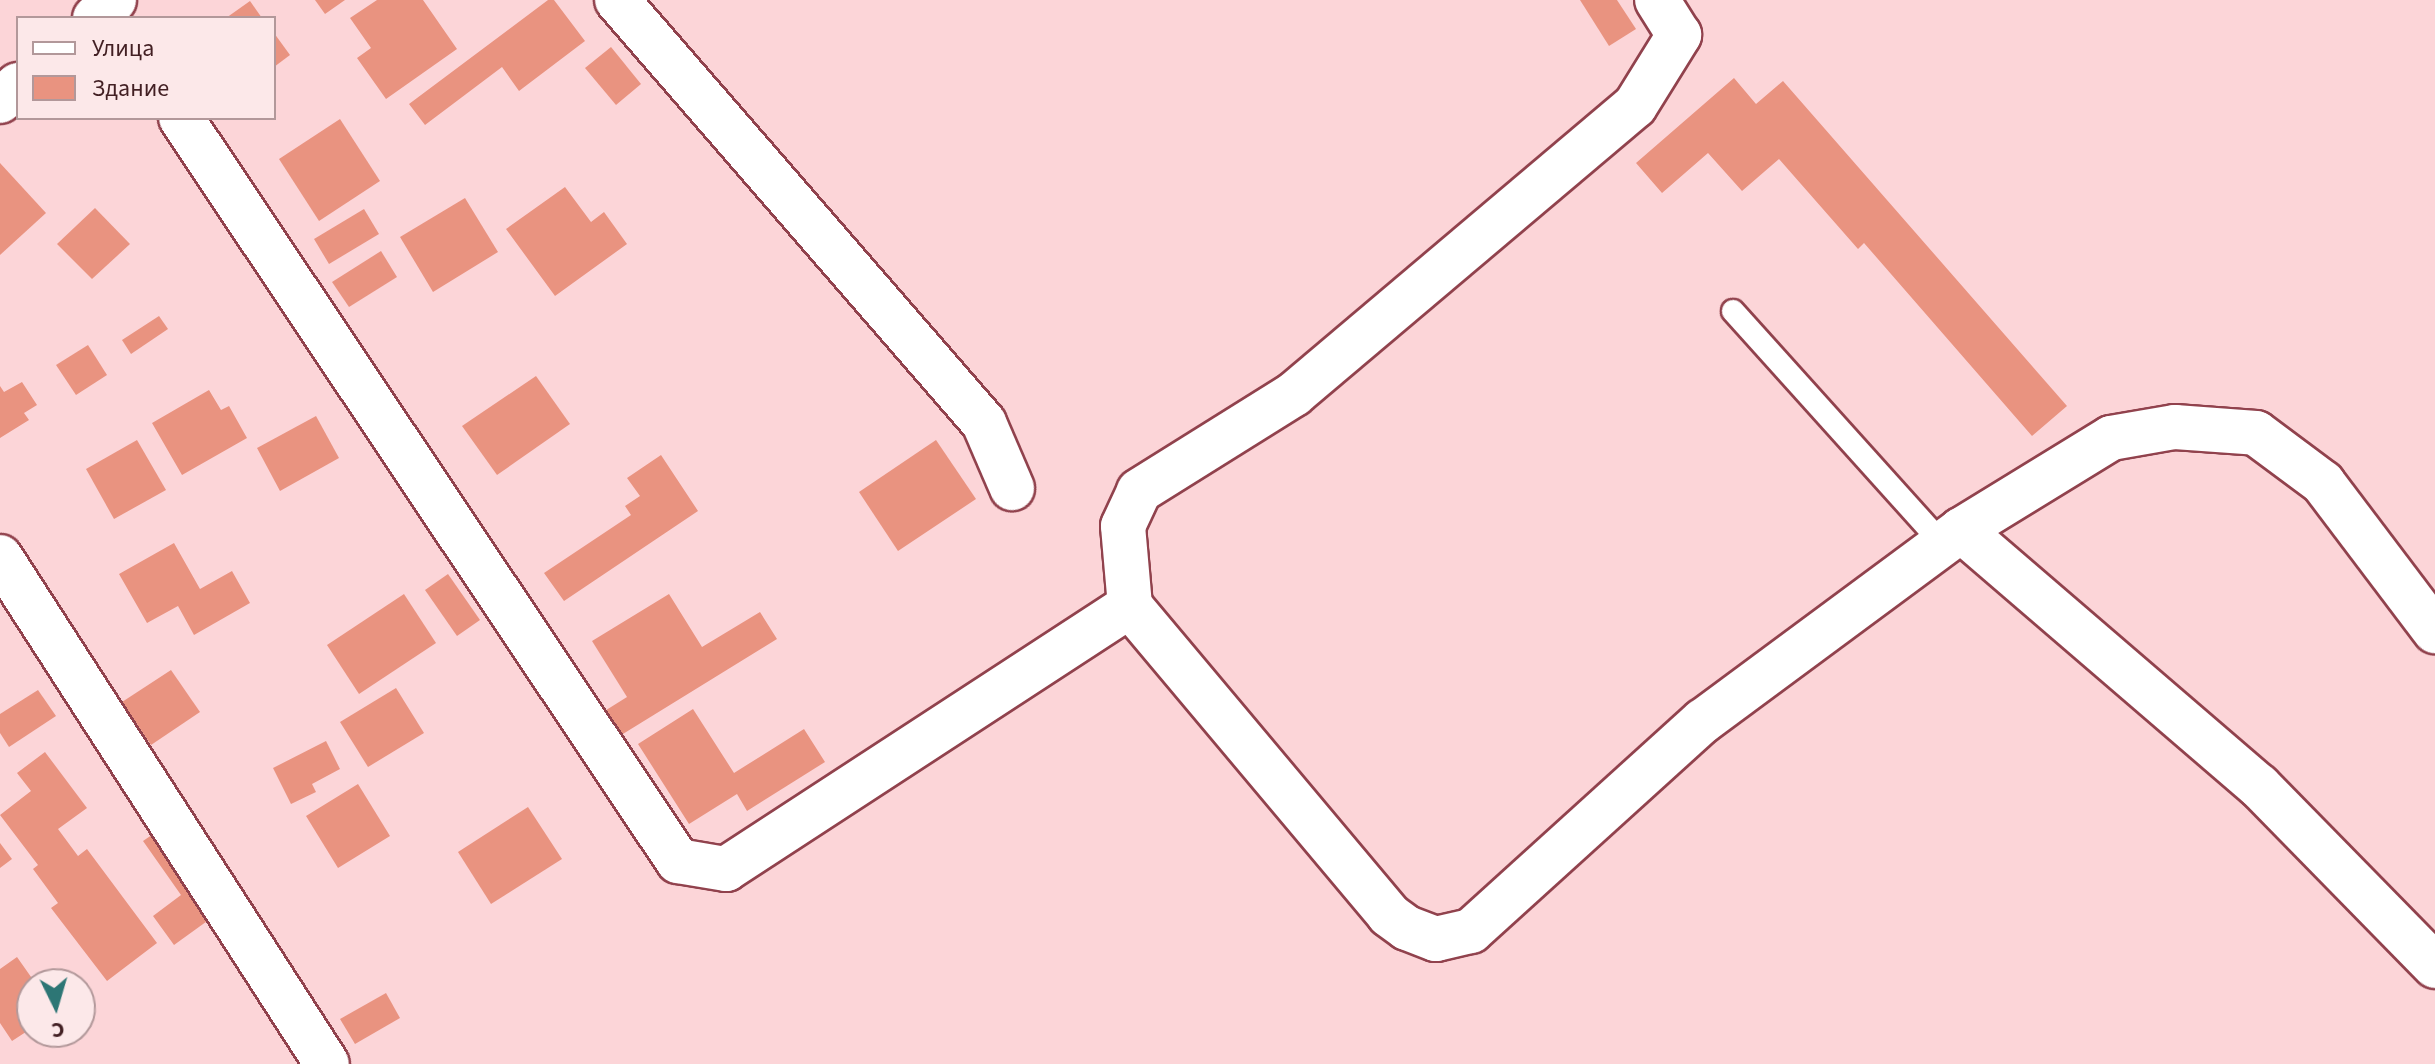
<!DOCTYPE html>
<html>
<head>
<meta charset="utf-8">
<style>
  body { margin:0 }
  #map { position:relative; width:2435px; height:1064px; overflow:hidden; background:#fcd5d8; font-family:"Source Sans 3",sans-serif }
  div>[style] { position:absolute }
  .building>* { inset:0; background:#e99380 }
  .roads { filter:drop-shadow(2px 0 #91424d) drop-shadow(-2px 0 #91424d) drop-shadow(0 2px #91424d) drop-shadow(0 -2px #91424d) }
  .lane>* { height:22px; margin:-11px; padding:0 11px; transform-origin:11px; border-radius:11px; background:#fff }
  .street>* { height:44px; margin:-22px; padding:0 22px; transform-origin:22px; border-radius:22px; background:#fff }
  span { translate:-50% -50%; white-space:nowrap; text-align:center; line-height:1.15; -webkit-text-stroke:6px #fce8e9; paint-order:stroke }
  .legend { position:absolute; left:16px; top:16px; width:260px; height:104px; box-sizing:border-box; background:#fce8e9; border:2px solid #b2989a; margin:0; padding:10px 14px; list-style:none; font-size:24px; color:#421f23 }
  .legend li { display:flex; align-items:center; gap:16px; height:40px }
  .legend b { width:40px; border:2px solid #b2989a }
  .north { position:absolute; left:16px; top:968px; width:80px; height:80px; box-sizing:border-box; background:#fce8e9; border:2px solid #b2989a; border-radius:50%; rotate:175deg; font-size:22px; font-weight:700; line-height:32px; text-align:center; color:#421f23 }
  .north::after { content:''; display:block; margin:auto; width:28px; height:36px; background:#2d7675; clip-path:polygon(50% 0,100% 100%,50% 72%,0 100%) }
</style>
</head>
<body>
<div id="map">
  <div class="building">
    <i style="clip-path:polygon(315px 0,345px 0,325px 14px)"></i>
    <i style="clip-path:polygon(377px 0,423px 0,457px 49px,386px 99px,357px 58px,371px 48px,350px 18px)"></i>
    <i style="clip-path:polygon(548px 0,554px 0,585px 41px,519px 91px,502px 67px,425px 125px,409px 104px)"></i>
    <i style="clip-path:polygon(1580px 0,1617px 0,1636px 29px,1609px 46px)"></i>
    <i style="clip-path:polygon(250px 1px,262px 18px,226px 18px)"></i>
    <i style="clip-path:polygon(274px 33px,290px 55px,274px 67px)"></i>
    <i style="clip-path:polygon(611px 47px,641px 84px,616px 105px,585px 68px)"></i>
    <i style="clip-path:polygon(1734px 78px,1756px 104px,1783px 81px,2067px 406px,2032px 436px,1864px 243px,1858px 249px,1779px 159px,1742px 191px,1708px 153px,1662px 193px,1636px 163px)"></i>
    <i style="clip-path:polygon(340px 119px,380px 181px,319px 221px,279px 159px)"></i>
    <i style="clip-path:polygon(0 163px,46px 213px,0 255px)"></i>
    <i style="clip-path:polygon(565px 187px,591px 222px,604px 212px,627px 244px,555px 296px,506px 229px)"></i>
    <i style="clip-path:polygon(465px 198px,498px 252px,433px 292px,400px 237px)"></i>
    <i style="clip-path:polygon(95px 208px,130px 244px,92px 279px,57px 244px)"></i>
    <i style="clip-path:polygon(364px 209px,379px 234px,329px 264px,314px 239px)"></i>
    <i style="clip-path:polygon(381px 251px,397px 277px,349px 307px,332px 282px)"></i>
    <i style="clip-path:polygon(159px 316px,168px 329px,131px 354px,122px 340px)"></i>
    <i style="clip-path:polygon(88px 345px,107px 375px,76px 395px,56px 365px)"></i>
    <i style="clip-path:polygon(536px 376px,570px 424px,497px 475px,462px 426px)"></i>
    <i style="clip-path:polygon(22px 382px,37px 405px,24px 413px,29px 420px,0 438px,0 386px,4px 392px)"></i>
    <i style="clip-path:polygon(209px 390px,221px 410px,229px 406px,247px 438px,182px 475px,152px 423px)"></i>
    <i style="clip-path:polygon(316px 416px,339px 458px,280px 491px,257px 448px)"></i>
    <i style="clip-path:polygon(137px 440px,166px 490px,114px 519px,86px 469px)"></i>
    <i style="clip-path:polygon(936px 440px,976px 499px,898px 551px,859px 492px)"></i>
    <i style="clip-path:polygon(661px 455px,698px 511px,564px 601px,544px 573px,631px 515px,625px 506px,640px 496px,627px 478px)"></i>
    <i style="clip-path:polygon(174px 543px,200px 589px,232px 571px,250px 603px,194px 635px,178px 606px,147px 623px,119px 574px)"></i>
    <i style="clip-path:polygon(448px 574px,480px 620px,457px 636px,425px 590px)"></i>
    <i style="clip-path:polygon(404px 594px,436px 643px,359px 694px,327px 645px)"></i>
    <i style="clip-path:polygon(669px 594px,702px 647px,760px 612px,777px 639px,618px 737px,603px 712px,627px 697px,592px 641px)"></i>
    <i style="clip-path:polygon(171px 670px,200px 712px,151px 745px,122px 702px)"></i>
    <i style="clip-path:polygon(396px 688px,424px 733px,368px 767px,340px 722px)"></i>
    <i style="clip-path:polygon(38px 690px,56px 716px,9px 747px,0 733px,0 714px)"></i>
    <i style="clip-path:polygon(693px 709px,734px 773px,804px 729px,825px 762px,747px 811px,737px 794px,689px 824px,638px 744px)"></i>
    <i style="clip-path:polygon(326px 741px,340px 769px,312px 784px,316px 792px,291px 804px,273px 768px)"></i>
    <i style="clip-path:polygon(45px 752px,87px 808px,58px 829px,78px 856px,87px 849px,157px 943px,107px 981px,51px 908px,58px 903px,33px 869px,38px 865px,0 815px,31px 791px,17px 773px)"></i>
    <i style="clip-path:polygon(358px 784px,390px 836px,338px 868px,306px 816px)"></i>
    <i style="clip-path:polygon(528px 807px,562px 859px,491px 904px,458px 852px)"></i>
    <i style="clip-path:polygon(159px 830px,210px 919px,174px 945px,153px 916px,181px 895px,143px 841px)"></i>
    <i style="clip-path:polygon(0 843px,12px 859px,0 868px)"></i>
    <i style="clip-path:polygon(17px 957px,36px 984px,32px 984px,32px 1028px,12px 1041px,0 1023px,0 969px)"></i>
    <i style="clip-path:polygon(386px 993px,400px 1018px,355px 1044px,340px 1019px)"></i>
  </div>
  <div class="roads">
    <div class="lane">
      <i style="left:1733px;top:311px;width:314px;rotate:48deg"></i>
    </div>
    <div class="street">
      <i style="left:617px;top:0;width:560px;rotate:49.05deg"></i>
      <i style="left:984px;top:423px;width:71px;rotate:66.7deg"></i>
      <i style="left:95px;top:18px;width:26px;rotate:-43deg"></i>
      <i style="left:0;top:101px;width:24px;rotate:-42deg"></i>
      <i style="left:181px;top:118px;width:894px;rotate:56.22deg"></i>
      <i style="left:678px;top:861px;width:49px;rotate:9.5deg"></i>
      <i style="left:726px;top:869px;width:482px;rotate:-33.1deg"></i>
      <i style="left:1130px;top:606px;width:80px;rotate:-95deg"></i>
      <i style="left:1123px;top:526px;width:38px;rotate:-65deg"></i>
      <i style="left:1139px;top:491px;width:183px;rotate:-32deg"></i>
      <i style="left:1294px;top:394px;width:446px;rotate:-40.2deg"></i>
      <i style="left:1635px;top:106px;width:84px;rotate:-58.2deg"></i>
      <i style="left:1679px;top:35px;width:41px;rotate:-122.2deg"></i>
      <i style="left:1961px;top:530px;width:393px;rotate:40.7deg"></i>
      <i style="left:2259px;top:786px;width:252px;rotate:45.6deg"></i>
      <i style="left:0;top:557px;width:603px;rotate:57.18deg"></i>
      <i style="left:1130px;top:606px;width:403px;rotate:50deg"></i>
      <i style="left:1389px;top:915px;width:22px;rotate:36deg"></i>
      <i style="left:1407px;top:928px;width:31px;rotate:21deg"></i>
      <i style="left:1436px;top:939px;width:36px;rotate:-13deg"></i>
      <i style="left:1471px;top:931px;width:313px;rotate:-42.2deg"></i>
      <i style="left:1703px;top:721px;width:321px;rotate:-36.5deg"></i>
      <i style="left:1961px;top:530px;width:176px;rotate:-31.5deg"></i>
      <i style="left:2111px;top:438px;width:65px;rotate:-9.8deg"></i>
      <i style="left:2175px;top:427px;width:81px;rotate:4.2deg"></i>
      <i style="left:2256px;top:433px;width:84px;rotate:36.7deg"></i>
      <i style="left:2323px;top:483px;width:186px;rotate:52.9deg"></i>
    </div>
  </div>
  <ul class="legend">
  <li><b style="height:10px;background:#fff"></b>Улица</li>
  <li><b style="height:22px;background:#e99380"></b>Здание</li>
  </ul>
  <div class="north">С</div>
</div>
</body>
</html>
